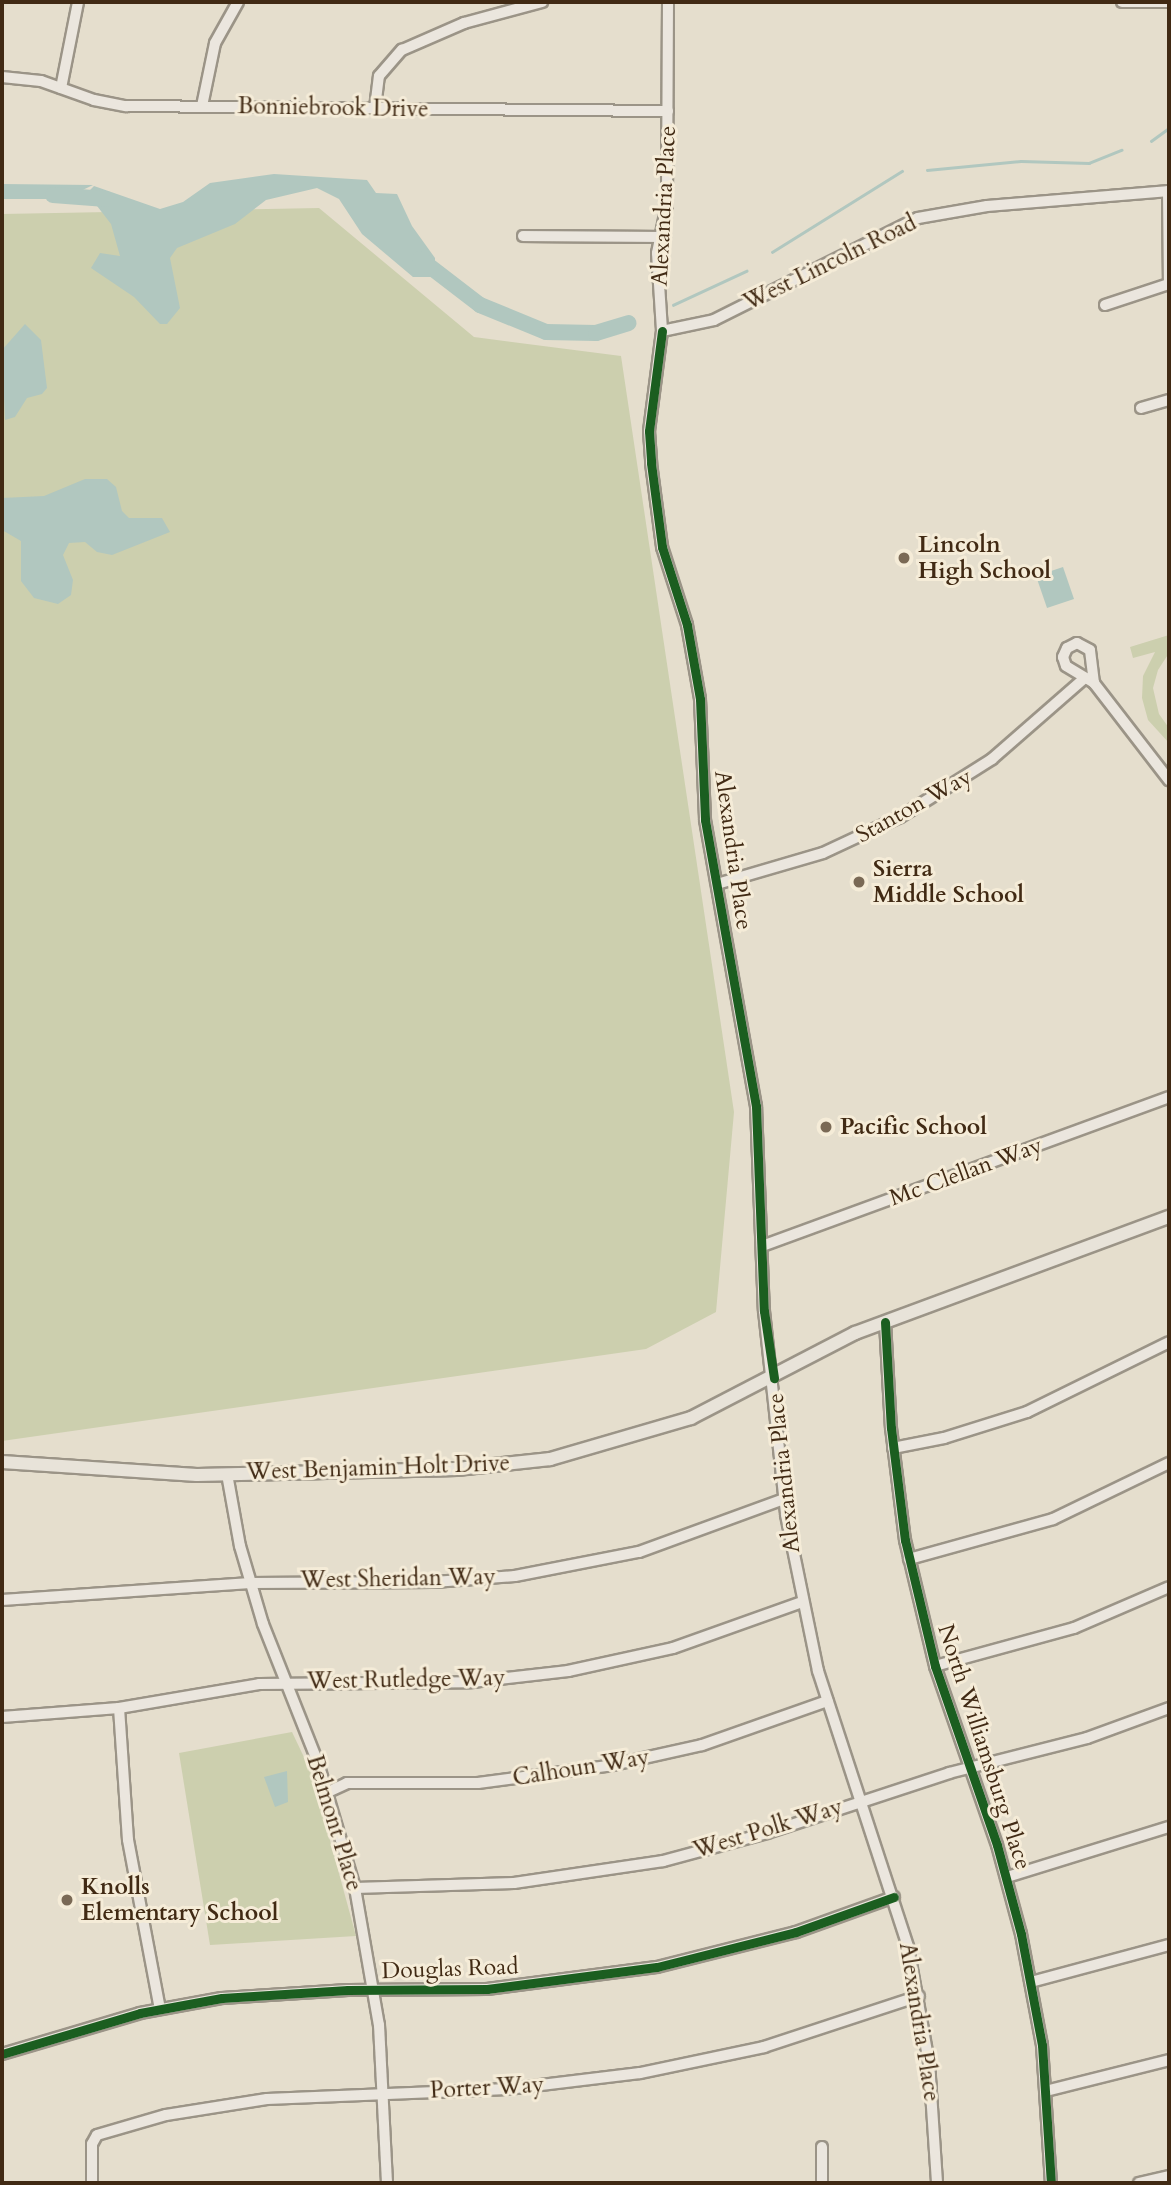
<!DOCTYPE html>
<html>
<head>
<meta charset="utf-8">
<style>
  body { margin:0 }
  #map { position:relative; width:1171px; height:2185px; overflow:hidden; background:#e5decd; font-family:Cardo,serif }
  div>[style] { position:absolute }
  .green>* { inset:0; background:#cccfae }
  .water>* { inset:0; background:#b1c7bf }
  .stream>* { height:2.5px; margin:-1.25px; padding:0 1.25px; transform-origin:1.25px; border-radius:1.25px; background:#b1c7bf }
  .river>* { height:16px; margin:-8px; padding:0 8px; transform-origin:8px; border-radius:8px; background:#b1c7bf }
  .roads { filter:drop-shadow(2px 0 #9b9487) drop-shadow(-2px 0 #9b9487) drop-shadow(0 2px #9b9487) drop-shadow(0 -2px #9b9487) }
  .minor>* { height:10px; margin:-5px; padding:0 5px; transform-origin:5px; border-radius:5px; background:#ebe6de }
  .major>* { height:12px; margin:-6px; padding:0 6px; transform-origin:6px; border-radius:6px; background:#e8e3d9 }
  .cycleway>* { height:9px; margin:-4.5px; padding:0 4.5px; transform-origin:4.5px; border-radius:4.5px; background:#1b5e20 }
  .dots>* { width:19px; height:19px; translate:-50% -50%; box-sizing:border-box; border:4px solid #f5ecd8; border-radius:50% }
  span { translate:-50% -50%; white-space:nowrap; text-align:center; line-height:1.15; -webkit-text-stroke:6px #f5ecd8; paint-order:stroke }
  .street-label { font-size:23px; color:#412a14 }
  .poi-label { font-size:23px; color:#412a14; font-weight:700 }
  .left { translate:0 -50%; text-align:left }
  .frame { position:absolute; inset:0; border:4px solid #412a14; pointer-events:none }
</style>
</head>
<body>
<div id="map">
  <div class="green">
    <i style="clip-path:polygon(319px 208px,474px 337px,621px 356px,734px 1112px,716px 1312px,646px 1349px,2px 1441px,2px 214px)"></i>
    <i style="clip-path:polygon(1169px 635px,1169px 653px,1158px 670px,1153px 688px,1159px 714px,1169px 728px,1169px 743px,1148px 720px,1142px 698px,1143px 676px,1155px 652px,1133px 658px,1130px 647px)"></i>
    <i style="clip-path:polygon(292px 1732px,312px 1774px,356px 1936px,210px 1945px,179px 1753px)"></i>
  </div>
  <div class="water">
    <i style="clip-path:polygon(274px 174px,367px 180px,376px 193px,397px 194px,412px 226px,435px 258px,435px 277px,413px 277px,362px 234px,339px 199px,317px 188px,266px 200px,235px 224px,177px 248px,170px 258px,180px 308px,167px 324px,160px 324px,134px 297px,91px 268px,100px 253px,120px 256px,111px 224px,87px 193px,94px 186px,160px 209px,183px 202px,210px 183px)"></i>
    <i style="clip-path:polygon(2px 184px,93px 185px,64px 199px,2px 199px)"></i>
    <i style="clip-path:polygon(25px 324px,41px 340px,47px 388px,42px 394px,27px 398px,15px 417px,5px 420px,2px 350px)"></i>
    <i style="clip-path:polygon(85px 479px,107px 479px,116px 487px,122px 511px,129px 518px,162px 518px,170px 532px,112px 555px,97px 552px,85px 542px,69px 543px,63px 555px,73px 580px,71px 595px,58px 604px,34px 598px,21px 581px,21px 541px,2px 530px,2px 498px,44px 496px)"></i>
    <i style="clip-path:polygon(1063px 567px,1074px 599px,1047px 608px,1036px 576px)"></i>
    <i style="clip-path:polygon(287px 1771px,288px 1802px,275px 1807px,264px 1777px)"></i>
  </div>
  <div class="stream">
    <i style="left:1151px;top:141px;width:22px;rotate:-36deg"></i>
    <i style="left:927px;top:170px;width:94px;rotate:-5.5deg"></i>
    <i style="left:1021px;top:161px;width:68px;rotate:1.7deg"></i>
    <i style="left:1089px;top:163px;width:35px;rotate:-22deg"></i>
    <i style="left:772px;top:252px;width:153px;rotate:-31.9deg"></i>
    <i style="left:673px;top:305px;width:81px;rotate:-25deg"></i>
  </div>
  <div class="river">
    <i style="left:53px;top:195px;width:53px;rotate:4.3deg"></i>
    <i style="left:420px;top:259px;width:76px;rotate:37.5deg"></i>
    <i style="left:480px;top:305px;width:71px;rotate:22.2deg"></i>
    <i style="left:546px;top:332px;width:50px;rotate:1.1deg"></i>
    <i style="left:596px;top:333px;width:34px;rotate:-17deg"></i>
  </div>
  <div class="roads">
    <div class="minor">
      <i style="left:668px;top:2px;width:203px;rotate:90.3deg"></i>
      <i style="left:667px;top:205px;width:49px;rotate:101.8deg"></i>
      <i style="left:657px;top:253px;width:78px;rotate:86.3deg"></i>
      <i style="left:662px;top:331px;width:101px;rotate:97.4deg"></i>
      <i style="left:649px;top:431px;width:32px;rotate:86deg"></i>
      <i style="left:651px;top:463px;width:85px;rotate:82.5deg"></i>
      <i style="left:662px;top:547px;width:82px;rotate:72.2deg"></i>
      <i style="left:687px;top:625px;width:75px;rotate:80deg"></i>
      <i style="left:700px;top:699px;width:121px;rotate:87.6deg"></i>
      <i style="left:705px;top:820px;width:291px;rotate:79.9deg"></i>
      <i style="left:756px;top:1106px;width:205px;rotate:87.8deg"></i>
      <i style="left:764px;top:1311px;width:205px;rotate:83.8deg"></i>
      <i style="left:786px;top:1515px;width:159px;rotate:78.4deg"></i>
      <i style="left:818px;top:1671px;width:290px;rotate:71.9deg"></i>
      <i style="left:908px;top:1947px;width:117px;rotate:79.7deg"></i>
      <i style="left:929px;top:2062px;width:121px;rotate:86.2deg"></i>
      <i style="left:1122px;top:2px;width:46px"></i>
      <i style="left:2px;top:77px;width:39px;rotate:6deg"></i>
      <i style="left:41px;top:81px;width:56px;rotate:19.7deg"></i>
      <i style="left:94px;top:100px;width:33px;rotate:11deg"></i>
      <i style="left:126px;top:106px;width:542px;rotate:0.53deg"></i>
      <i style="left:61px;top:88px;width:88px;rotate:-78.8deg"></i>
      <i style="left:202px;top:106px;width:64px;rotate:-78.3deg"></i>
      <i style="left:215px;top:43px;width:47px;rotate:-60.7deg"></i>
      <i style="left:375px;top:108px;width:32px;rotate:-83deg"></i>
      <i style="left:379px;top:76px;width:35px;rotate:-49deg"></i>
      <i style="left:402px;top:50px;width:68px;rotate:-23.5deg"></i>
      <i style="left:464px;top:23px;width:81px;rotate:-15.1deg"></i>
      <i style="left:1168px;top:191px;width:93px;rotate:89.4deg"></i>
      <i style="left:523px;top:236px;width:138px;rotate:0.4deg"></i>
      <i style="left:1105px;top:305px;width:67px;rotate:-18.2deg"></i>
      <i style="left:662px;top:331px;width:53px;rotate:-11.9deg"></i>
      <i style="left:714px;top:320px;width:228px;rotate:-26.6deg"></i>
      <i style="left:918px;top:218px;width:70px;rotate:-9.9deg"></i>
      <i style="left:987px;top:206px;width:183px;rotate:-4.7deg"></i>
      <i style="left:1141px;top:408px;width:29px;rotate:-16deg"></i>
      <i style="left:1094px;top:683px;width:33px;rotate:-97deg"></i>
      <i style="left:1090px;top:650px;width:15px;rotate:-152deg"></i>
      <i style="left:1077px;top:643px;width:11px;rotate:153deg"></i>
      <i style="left:1067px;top:648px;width:10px;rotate:114deg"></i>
      <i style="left:1063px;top:657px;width:9px;rotate:72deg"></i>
      <i style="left:1066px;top:666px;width:33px;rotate:31deg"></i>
      <i style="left:1094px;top:683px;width:123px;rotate:52.3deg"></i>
      <i style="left:717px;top:884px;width:110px;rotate:-16.3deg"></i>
      <i style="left:823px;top:853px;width:85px;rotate:-25.1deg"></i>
      <i style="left:900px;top:817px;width:109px;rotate:-32.2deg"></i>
      <i style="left:992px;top:759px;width:123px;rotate:-41.1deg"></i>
      <i style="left:762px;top:1246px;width:433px;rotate:-20.1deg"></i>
      <i style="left:885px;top:1322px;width:106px;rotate:86.8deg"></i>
      <i style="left:891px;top:1428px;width:113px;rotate:82.9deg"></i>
      <i style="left:905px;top:1540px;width:130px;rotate:76.6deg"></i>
      <i style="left:935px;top:1666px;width:189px;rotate:70.9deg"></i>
      <i style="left:997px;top:1845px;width:92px;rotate:74.9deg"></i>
      <i style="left:1021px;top:1934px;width:113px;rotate:79.3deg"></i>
      <i style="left:1042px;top:2045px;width:138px;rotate:86.3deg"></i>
      <i style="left:893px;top:1448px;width:52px;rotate:-11.1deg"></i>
      <i style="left:944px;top:1438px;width:87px;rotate:-17.4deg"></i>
      <i style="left:1027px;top:1412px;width:158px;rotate:-26.2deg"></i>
      <i style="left:227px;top:1474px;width:73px;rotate:79.8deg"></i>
      <i style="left:240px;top:1546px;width:81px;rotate:73.6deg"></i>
      <i style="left:263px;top:1624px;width:149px;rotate:68.4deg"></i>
      <i style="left:318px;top:1763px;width:130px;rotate:73.5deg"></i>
      <i style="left:355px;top:1888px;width:139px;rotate:80.1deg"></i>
      <i style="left:379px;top:2025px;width:158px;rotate:87.1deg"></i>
      <i style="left:909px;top:1559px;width:149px;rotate:-15.5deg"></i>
      <i style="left:1053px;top:1519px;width:129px;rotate:-25.8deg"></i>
      <i style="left:2px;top:1600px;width:249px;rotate:-3.9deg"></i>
      <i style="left:250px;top:1583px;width:184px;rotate:-0.3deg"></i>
      <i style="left:434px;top:1582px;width:81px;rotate:-4.2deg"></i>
      <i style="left:515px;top:1576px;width:126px;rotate:-11deg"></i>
      <i style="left:639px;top:1552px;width:154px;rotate:-20.1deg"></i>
      <i style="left:935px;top:1666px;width:144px;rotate:-15.3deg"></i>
      <i style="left:1074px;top:1628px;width:103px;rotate:-23.3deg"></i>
      <i style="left:119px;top:1708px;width:132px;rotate:86.1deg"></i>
      <i style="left:128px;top:1840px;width:172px;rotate:79.3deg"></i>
      <i style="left:2px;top:1717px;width:117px;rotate:-4.4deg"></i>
      <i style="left:119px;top:1708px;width:142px;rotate:-9.7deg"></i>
      <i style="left:259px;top:1684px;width:213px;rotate:-0.5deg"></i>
      <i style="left:472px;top:1682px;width:97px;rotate:-6.5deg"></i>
      <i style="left:568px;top:1671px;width:107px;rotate:-12.4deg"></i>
      <i style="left:673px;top:1648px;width:137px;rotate:-19.6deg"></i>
      <i style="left:328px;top:1792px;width:21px;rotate:-25deg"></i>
      <i style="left:347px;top:1783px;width:131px"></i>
      <i style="left:478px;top:1783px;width:131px;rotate:-7.5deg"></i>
      <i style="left:608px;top:1766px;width:96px;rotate:-12.6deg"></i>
      <i style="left:702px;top:1745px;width:133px;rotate:-19.4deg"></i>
      <i style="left:1007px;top:1877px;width:170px;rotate:-17.2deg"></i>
      <i style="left:355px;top:1888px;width:159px;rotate:-1.8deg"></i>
      <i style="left:514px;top:1883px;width:151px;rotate:-8.4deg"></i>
      <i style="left:663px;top:1861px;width:108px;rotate:-15.1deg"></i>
      <i style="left:767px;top:1833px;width:192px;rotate:-18.2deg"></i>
      <i style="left:949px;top:1773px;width:142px;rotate:-14.2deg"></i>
      <i style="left:1087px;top:1738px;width:87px;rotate:-20.1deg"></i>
      <i style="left:1031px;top:1982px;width:143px;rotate:-15deg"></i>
      <i style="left:2px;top:2054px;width:144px;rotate:-16.5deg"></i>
      <i style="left:140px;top:2013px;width:83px;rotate:-10.4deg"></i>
      <i style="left:222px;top:1998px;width:126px;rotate:-3.6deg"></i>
      <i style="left:348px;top:1990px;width:139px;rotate:-0.4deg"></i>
      <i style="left:487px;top:1989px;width:171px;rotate:-7.4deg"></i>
      <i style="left:657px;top:1967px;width:143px;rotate:-14.1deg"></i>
      <i style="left:796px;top:1932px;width:104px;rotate:-19.7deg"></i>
      <i style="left:1046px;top:2091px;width:127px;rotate:-14.1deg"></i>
      <i style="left:92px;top:2183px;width:39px;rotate:-90deg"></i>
      <i style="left:92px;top:2144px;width:10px;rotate:-61deg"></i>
      <i style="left:97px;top:2135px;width:72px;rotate:-16.2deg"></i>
      <i style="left:166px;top:2115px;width:102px;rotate:-9deg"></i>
      <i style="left:267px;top:2099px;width:241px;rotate:-2.4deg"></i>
      <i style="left:508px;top:2089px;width:133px;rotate:-6.9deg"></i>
      <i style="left:640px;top:2073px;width:127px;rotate:-11.8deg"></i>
      <i style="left:764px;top:2047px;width:163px;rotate:-18.2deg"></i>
      <i style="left:822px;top:2183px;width:36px;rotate:-90deg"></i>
      <i style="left:1139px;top:2183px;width:31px;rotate:-13deg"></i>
    </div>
    <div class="major">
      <i style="left:2px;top:1462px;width:195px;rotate:3.8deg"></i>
      <i style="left:197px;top:1475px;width:260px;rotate:-1.3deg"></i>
      <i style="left:457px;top:1469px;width:94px;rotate:-6.1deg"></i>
      <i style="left:550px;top:1459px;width:147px;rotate:-16.2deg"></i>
      <i style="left:691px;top:1418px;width:185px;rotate:-27.4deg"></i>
      <i style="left:855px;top:1333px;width:335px;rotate:-20.3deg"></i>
    </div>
  </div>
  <div class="cycleway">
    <i style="left:662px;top:331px;width:101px;rotate:97.4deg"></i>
    <i style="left:649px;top:431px;width:32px;rotate:86deg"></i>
    <i style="left:651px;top:463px;width:85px;rotate:82.5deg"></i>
    <i style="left:662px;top:547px;width:82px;rotate:72.2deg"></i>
    <i style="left:687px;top:625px;width:75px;rotate:80deg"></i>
    <i style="left:700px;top:699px;width:121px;rotate:87.6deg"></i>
    <i style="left:705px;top:820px;width:291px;rotate:79.9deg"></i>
    <i style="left:756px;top:1106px;width:205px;rotate:87.8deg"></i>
    <i style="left:764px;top:1311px;width:68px;rotate:81.5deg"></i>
    <i style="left:885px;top:1322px;width:106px;rotate:86.8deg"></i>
    <i style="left:891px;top:1428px;width:113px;rotate:82.9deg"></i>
    <i style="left:905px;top:1540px;width:130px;rotate:76.6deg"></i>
    <i style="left:935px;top:1666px;width:189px;rotate:70.9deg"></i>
    <i style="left:997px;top:1845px;width:92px;rotate:74.9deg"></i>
    <i style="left:1021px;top:1934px;width:113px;rotate:79.3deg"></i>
    <i style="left:1042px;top:2045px;width:138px;rotate:86.3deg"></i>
    <i style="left:2px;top:2054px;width:144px;rotate:-16.5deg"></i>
    <i style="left:140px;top:2013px;width:83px;rotate:-10.4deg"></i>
    <i style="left:222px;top:1998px;width:126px;rotate:-3.6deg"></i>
    <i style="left:348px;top:1990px;width:139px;rotate:-0.4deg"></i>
    <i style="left:487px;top:1989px;width:171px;rotate:-7.4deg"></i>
    <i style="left:657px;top:1967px;width:143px;rotate:-14.1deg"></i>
    <i style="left:796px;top:1932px;width:104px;rotate:-19.7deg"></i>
  </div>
  <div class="dots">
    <i style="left:904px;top:558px;background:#7a6955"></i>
    <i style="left:859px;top:882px;background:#7a6955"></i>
    <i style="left:826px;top:1127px;background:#7a6955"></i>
    <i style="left:67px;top:1900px;background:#7a6955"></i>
  </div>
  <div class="street-label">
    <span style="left:333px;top:108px;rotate:1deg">Bonniebrook Drive</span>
    <span style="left:664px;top:206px;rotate:-87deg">Alexandria Place</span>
    <span style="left:830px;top:263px;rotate:-26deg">West Lincoln Road</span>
    <span style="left:914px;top:806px;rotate:-29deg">Stanton Way</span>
    <span style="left:733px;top:850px;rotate:82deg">Alexandria Place</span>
    <span style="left:966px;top:1172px;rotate:-20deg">Mc Clellan Way</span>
    <span style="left:378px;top:1468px;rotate:-2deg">West Benjamin Holt Drive</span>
    <span style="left:784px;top:1473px;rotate:-96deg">Alexandria Place</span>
    <span style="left:398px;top:1579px;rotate:-1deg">West Sheridan Way</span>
    <span style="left:406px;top:1680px;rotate:-1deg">West Rutledge Way</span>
    <span style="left:984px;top:1747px;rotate:72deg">North Williamsburg Place</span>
    <span style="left:581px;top:1768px;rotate:-9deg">Calhoun Way</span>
    <span style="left:334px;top:1823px;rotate:73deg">Belmont Place</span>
    <span style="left:768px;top:1829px;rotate:-17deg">West Polk Way</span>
    <span style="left:450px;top:1969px;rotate:-2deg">Douglas Road</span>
    <span style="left:919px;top:2022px;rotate:81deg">Alexandria Place</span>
    <span style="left:487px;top:2088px;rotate:-3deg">Porter Way</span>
  </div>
  <div class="poi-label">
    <span class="left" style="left:918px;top:558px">Lincoln<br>High School</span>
    <span class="left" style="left:873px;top:882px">Sierra<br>Middle School</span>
    <span class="left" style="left:840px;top:1127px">Pacific School</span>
    <span class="left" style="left:81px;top:1900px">Knolls<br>Elementary School</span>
  </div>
  <div class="frame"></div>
</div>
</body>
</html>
